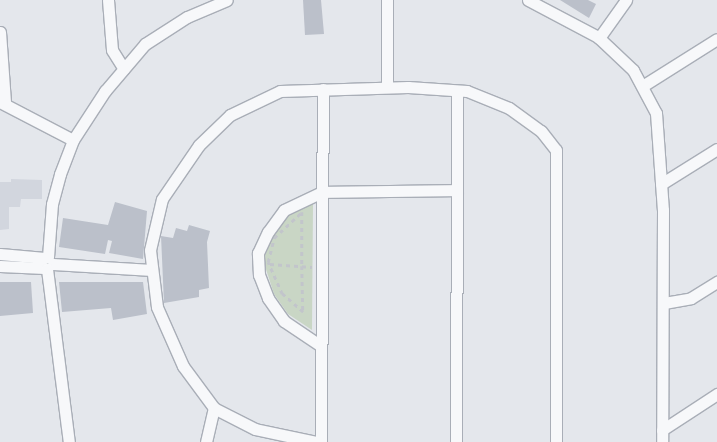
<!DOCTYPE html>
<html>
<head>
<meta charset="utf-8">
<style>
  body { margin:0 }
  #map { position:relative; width:717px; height:442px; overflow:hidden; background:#e4e7ec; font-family:"Nunito Sans",sans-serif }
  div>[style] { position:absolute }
  .built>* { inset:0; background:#d2d6de }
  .green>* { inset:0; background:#c9d6c5 }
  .building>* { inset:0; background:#bbc0ca }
  .path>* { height:2.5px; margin-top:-1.25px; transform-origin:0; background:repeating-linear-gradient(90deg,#c2c5cb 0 4px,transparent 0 8px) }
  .roads { filter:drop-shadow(1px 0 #a9aeb7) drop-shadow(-1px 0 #a9aeb7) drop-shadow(0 1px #a9aeb7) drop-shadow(0 -1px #a9aeb7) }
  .street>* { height:11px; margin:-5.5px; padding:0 5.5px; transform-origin:5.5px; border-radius:5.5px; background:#f7f8fa }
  span { translate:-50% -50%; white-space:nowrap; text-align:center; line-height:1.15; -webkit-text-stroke:4px #f4f6f9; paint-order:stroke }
</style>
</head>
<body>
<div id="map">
  <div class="built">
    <i style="clip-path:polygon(11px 179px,42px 180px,42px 199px,21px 199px,20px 207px,9px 207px,9px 229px,0 230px,0 182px,11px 182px)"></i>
  </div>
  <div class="green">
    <i style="clip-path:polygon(313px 204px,312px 330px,288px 314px,274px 294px,263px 260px,277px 227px,297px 208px)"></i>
  </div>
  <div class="building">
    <i style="clip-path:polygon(303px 0,321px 0,324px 34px,305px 35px)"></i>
    <i style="clip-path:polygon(560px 0,588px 0,596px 4px,589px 18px)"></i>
    <i style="clip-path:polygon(115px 202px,147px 211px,143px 259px,109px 253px,112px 241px,108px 240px,105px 254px,59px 247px,63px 218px,108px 225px)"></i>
    <i style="clip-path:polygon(189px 225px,210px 231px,207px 242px,209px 288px,199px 290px,199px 297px,164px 303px,161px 236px,173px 238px,176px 228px,187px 231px)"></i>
    <i style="clip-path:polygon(0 282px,31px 282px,33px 313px,0 316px)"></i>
    <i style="clip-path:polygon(59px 282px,143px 282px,147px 314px,113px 320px,111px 308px,62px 312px)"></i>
  </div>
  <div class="path">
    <i style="left:302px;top:212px;width:54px;rotate:90deg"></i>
    <i style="left:302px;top:266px;width:46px;rotate:88.8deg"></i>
    <i style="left:303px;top:312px;width:28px;rotate:-139deg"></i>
    <i style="left:282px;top:294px;width:35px;rotate:-114deg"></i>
    <i style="left:268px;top:262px;width:25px;rotate:-76deg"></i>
    <i style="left:274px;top:238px;width:38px;rotate:-43deg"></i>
    <i style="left:270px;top:264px;width:42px;rotate:4.1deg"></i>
  </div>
  <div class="roads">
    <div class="street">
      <i style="left:108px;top:0;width:50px;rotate:85.4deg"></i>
      <i style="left:112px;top:50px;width:22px;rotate:58deg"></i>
      <i style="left:528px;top:0;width:79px;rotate:27.9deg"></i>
      <i style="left:598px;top:37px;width:48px;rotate:43.3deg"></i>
      <i style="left:633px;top:70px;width:49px;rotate:61.9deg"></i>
      <i style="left:656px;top:113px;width:97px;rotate:85.9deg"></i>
      <i style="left:663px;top:210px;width:232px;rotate:90.2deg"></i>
      <i style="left:0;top:32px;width:70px;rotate:85.9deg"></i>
      <i style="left:599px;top:38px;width:47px;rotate:-54.6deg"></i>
      <i style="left:644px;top:85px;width:86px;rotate:-32.2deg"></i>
      <i style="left:387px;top:87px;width:87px;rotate:-90deg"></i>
      <i style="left:0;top:102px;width:82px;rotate:27.5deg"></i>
      <i style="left:661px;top:184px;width:66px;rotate:-32deg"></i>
      <i style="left:0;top:254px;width:45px;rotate:5.1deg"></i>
      <i style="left:48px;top:257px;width:53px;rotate:-85.7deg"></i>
      <i style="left:52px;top:204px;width:31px;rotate:-75deg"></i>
      <i style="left:60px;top:174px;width:36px;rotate:-69deg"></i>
      <i style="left:73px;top:140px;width:59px;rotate:-56.9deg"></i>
      <i style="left:105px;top:91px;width:62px;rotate:-49.6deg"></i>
      <i style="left:145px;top:44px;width:50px;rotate:-32.7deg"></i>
      <i style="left:187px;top:17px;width:43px;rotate:-23deg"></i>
      <i style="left:53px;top:264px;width:99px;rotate:3.5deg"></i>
      <i style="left:0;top:266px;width:44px;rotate:2.6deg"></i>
      <i style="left:47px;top:269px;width:174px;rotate:82.8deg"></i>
      <i style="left:664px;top:303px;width:27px;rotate:-10deg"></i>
      <i style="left:691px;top:298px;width:31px;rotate:-32deg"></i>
      <i style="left:321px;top:346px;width:45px;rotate:-146deg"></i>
      <i style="left:284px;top:321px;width:28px;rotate:-125deg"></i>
      <i style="left:268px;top:298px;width:25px;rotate:-111deg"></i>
      <i style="left:259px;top:275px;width:22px;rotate:-93deg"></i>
      <i style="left:258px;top:253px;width:23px;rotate:-65deg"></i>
      <i style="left:268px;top:232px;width:27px;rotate:-54deg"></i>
      <i style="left:284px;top:210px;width:42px;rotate:-25.3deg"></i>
      <i style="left:322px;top:192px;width:135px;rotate:-0.8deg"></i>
      <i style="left:662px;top:430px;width:66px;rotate:-33.2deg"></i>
      <i style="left:206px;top:442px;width:35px;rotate:-77deg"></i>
      <i style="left:316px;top:442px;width:62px;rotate:-168deg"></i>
      <i style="left:255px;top:429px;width:46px;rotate:-152.9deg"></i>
      <i style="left:214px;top:408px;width:52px;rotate:-126.4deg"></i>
      <i style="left:183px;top:366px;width:64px;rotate:-113.8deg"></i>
      <i style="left:157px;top:307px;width:57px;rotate:-97deg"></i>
      <i style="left:150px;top:250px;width:52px;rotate:-76.8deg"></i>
      <i style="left:162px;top:199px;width:65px;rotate:-55.6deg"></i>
      <i style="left:199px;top:145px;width:43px;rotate:-44.1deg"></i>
      <i style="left:230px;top:115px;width:55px;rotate:-25.6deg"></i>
      <i style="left:280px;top:91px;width:128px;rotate:-1.8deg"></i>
      <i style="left:408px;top:87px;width:59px;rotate:3.9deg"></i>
      <i style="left:467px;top:91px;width:45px;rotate:22deg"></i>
      <i style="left:509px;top:108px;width:39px;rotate:36deg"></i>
      <i style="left:541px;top:131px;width:24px;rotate:52deg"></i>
      <i style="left:556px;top:150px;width:292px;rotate:90deg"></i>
      <i style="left:321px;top:442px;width:353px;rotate:-89.7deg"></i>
      <i style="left:456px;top:442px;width:351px;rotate:-89.8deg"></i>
    </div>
  </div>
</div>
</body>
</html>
